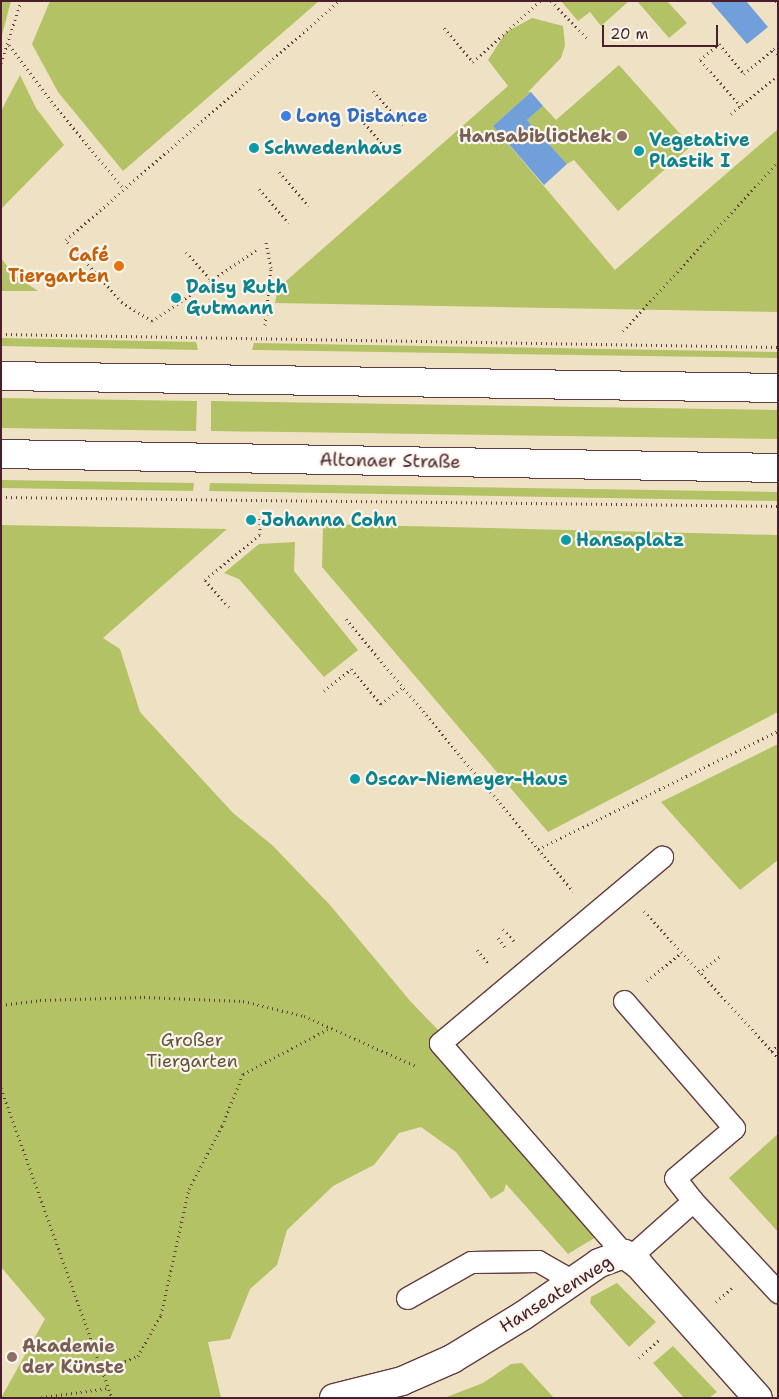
<!DOCTYPE html>
<html>
<head>
<meta charset="utf-8">
<style>
  body { margin:0 }
  #map { position:relative; width:779px; height:1399px; overflow:hidden; background:#efe2c4; font-family:"Shantell Sans",sans-serif }
  div>[style] { position:absolute }
  .green>* { inset:0; background:#b3c265 }
  .water>* { inset:0; background:#719fd9 }
  .path>* { height:3px; margin-top:-1.5px; transform-origin:0; background:repeating-linear-gradient(90deg,#633c42 0 1px,transparent 0 5px) }
  .roads { filter:drop-shadow(1px 0 #633c42) drop-shadow(-1px 0 #633c42) drop-shadow(0 1px #633c42) drop-shadow(0 -1px #633c42) }
  .service>* { height:21px; margin:-10.5px; padding:0 10.5px; transform-origin:10.5px; border-radius:10.5px; background:#fff }
  .minor>* { height:28px; margin:-14px; padding:0 14px; transform-origin:14px; border-radius:14px; background:#fff }
  .secondary>* { height:28px; margin:-14px; padding:0 14px; transform-origin:14px; border-radius:14px; background:#fff }
  .dots>* { width:14px; height:14px; translate:-50% -50%; box-sizing:border-box; border:2px solid #fbf7ec; border-radius:50% }
  span { translate:-50% -50%; white-space:nowrap; text-align:center; line-height:1.15; -webkit-text-stroke:4.5px #fbf7ec; paint-order:stroke }
  .shop-label { font-size:18px; color:#366cbe; font-weight:700 }
  .left { translate:0 -50%; text-align:left }
  .education-label { font-size:18px; color:#785e54; font-weight:700 }
  .right { translate:-100% -50%; text-align:right }
  .culture-label { font-size:18px; color:#0d838f; font-weight:700 }
  .food-label { font-size:18px; color:#c56008; font-weight:700 }
  .street-label { font-size:18px; color:#4a1f2b }
  .park-label { font-size:18px; color:#6a503c }
  .frame { position:absolute; inset:0; border:2px solid #4a1f2b; pointer-events:none }
  .scale { position:absolute; left:602px; top:25px; width:116px; height:22px; box-sizing:border-box; border:2px solid #4a1f2b; border-top:0; padding-left:6px; font-size:15px; line-height:18px; white-space:nowrap; color:#4a1f2b; -webkit-text-stroke:4px #fbf7ec; paint-order:stroke }
</style>
</head>
<body>
<div id="map">
  <div class="green">
    <i style="clip-path:polygon(1px 1px,11px 1px,1px 39px)"></i>
    <i style="clip-path:polygon(50px 1px,319px 1px,123px 171px,58px 92px,32px 44px)"></i>
    <i style="clip-path:polygon(561px 1px,629px 1px,601px 26px,590px 12px,578px 21px)"></i>
    <i style="clip-path:polygon(637px 1px,667px 1px,687px 23px,669px 38px)"></i>
    <i style="clip-path:polygon(532px 18px,563px 26px,565px 45px,561px 58px,528px 92px,531px 92px,493px 126px,615px 270px,778px 129px,778px 312px,275px 303px,278px 288px,508px 86px,488px 60px,506px 32px)"></i>
    <i style="clip-path:polygon(619px 65px,691px 146px,618px 211px,574px 160px,567px 164px,527px 120px,543px 106px,556px 120px)"></i>
    <i style="clip-path:polygon(20px 75px,36px 108px,64px 145px,1px 209px,1px 111px)"></i>
    <i style="clip-path:polygon(1px 258px,14px 275px,38px 291px,1px 291px)"></i>
    <i style="clip-path:polygon(1px 338px,196px 342px,198px 350px,1px 346px)"></i>
    <i style="clip-path:polygon(254px 343px,778px 352px,778px 358px,252px 350px)"></i>
    <i style="clip-path:polygon(1px 398px,197px 401px,196px 431px,1px 428px)"></i>
    <i style="clip-path:polygon(211px 401px,778px 410px,778px 439px,211px 431px)"></i>
    <i style="clip-path:polygon(1px 480px,194px 483px,193px 491px,1px 488px)"></i>
    <i style="clip-path:polygon(210px 483px,778px 492px,778px 501px,209px 491px)"></i>
    <i style="clip-path:polygon(323px 524px,778px 535px,778px 712px,548px 832px,322px 567px)"></i>
    <i style="clip-path:polygon(1px 525px,227px 529px,103px 638px,120px 649px,140px 712px,233px 813px,272px 845px,330px 905px,411px 1002px,480px 1073px,557px 1189px,596px 1237px,568px 1254px,506px 1184px,504px 1191px,491px 1199px,456px 1152px,421px 1127px,399px 1133px,374px 1165px,333px 1186px,287px 1230px,277px 1265px,250px 1289px,230px 1339px,208px 1342px,221px 1398px,1px 1398px,45px 1319px,1px 1267px)"></i>
    <i style="clip-path:polygon(295px 542px,294px 571px,358px 650px,324px 677px,239px 579px,224px 573px,259px 544px)"></i>
    <i style="clip-path:polygon(778px 744px,778px 860px,740px 890px,661px 802px)"></i>
    <i style="clip-path:polygon(778px 1134px,778px 1232px,729px 1178px)"></i>
    <i style="clip-path:polygon(617px 1283px,656px 1322px,629px 1347px,590px 1303px,591px 1297px)"></i>
    <i style="clip-path:polygon(673px 1346px,717px 1392px,709px 1398px,684px 1398px,653px 1363px)"></i>
    <i style="clip-path:polygon(522px 1363px,554px 1398px,444px 1398px,483px 1383px,511px 1364px)"></i>
  </div>
  <div class="water">
    <i style="clip-path:polygon(710px 1px,746px 1px,768px 27px,747px 44px)"></i>
    <i style="clip-path:polygon(531px 92px,543px 106px,527px 120px,567px 164px,544px 185px,493px 126px)"></i>
  </div>
  <div class="path">
    <i style="left:551px;top:1px;width:53px;rotate:45.8deg"></i>
    <i style="left:776px;top:1px;width:3px;rotate:45deg"></i>
    <i style="left:444px;top:28px;width:45px;rotate:49.5deg"></i>
    <i style="left:473px;top:62px;width:91px;rotate:-42.3deg"></i>
    <i style="left:9px;top:45px;width:70px;rotate:53.1deg"></i>
    <i style="left:51px;top:101px;width:114px;rotate:50.3deg"></i>
    <i style="left:778px;top:45px;width:7px;rotate:135deg"></i>
    <i style="left:773px;top:50px;width:7px;rotate:45deg"></i>
    <i style="left:1px;top:63px;width:65px;rotate:-72.1deg"></i>
    <i style="left:373px;top:91px;width:45px;rotate:48.6deg"></i>
    <i style="left:741px;top:106px;width:62px;rotate:-131.7deg"></i>
    <i style="left:700px;top:60px;width:25px;rotate:-40deg"></i>
    <i style="left:719px;top:44px;width:39px;rotate:50deg"></i>
    <i style="left:744px;top:74px;width:38px;rotate:-40deg"></i>
    <i style="left:351px;top:108px;width:47px;rotate:48.5deg"></i>
    <i style="left:731px;top:114px;width:61px;rotate:-39.7deg"></i>
    <i style="left:279px;top:172px;width:45px;rotate:48.6deg"></i>
    <i style="left:259px;top:189px;width:45px;rotate:48.6deg"></i>
    <i style="left:256px;top:250px;width:126px;rotate:145.7deg"></i>
    <i style="left:152px;top:321px;width:36px;rotate:-148deg"></i>
    <i style="left:122px;top:302px;width:84px;rotate:-132.1deg"></i>
    <i style="left:66px;top:240px;width:363px;rotate:-41.2deg"></i>
    <i style="left:186px;top:252px;width:39px;rotate:48deg"></i>
    <i style="left:265px;top:325px;width:57px;rotate:-84deg"></i>
    <i style="left:271px;top:268px;width:26px;rotate:-101deg"></i>
    <i style="left:623px;top:331px;width:229px;rotate:-47.5deg"></i>
    <i style="left:1px;top:334px;width:777px;rotate:0.96deg"></i>
    <i style="left:1px;top:497px;width:777px;rotate:0.66deg"></i>
    <i style="left:229px;top:607px;width:36px;rotate:-132deg"></i>
    <i style="left:205px;top:580px;width:72px;rotate:-39.9deg"></i>
    <i style="left:260px;top:534px;width:18px;rotate:-90deg"></i>
    <i style="left:346px;top:619px;width:300px;rotate:50.1deg"></i>
    <i style="left:538px;top:849px;width:267px;rotate:-26.2deg"></i>
    <i style="left:324px;top:691px;width:35px;rotate:-39deg"></i>
    <i style="left:351px;top:669px;width:46px;rotate:49.4deg"></i>
    <i style="left:381px;top:704px;width:30px;rotate:-37deg"></i>
    <i style="left:538px;top:849px;width:55px;rotate:50.2deg"></i>
    <i style="left:644px;top:911px;width:199px;rotate:47.6deg"></i>
    <i style="left:503px;top:929px;width:16px;rotate:47deg"></i>
    <i style="left:498px;top:938px;width:14px;rotate:54deg"></i>
    <i style="left:477px;top:950px;width:17px;rotate:50deg"></i>
    <i style="left:699px;top:973px;width:28px;rotate:-38deg"></i>
    <i style="left:647px;top:981px;width:44px;rotate:-39.5deg"></i>
    <i style="left:1px;top:1005px;width:39px;rotate:-7deg"></i>
    <i style="left:40px;top:1000px;width:104px;rotate:-1.7deg"></i>
    <i style="left:144px;top:997px;width:99px;rotate:2.3deg"></i>
    <i style="left:243px;top:1001px;width:63px;rotate:13.8deg"></i>
    <i style="left:304px;top:1016px;width:123px;rotate:24.1deg"></i>
    <i style="left:771px;top:1051px;width:9px;rotate:-36deg"></i>
    <i style="left:1px;top:1088px;width:329px;rotate:70.3deg"></i>
    <i style="left:716px;top:1302px;width:21px;rotate:-41deg"></i>
    <i style="left:639px;top:1358px;width:27px;rotate:-42deg"></i>
    <i style="left:102px;top:1371px;width:39px;rotate:-23deg"></i>
    <i style="left:138px;top:1356px;width:47px;rotate:-60.7deg"></i>
    <i style="left:161px;top:1315px;width:129px;rotate:-77.5deg"></i>
    <i style="left:189px;top:1189px;width:71px;rotate:-62.4deg"></i>
    <i style="left:222px;top:1126px;width:56px;rotate:-68deg"></i>
    <i style="left:243px;top:1074px;width:96px;rotate:-27.9deg"></i>
    <i style="left:36px;top:1398px;width:74px;rotate:-7.8deg"></i>
  </div>
  <div class="roads">
    <div class="service">
      <i style="left:624px;top:1001px;width:168px;rotate:49.1deg"></i>
      <i style="left:734px;top:1128px;width:77px;rotate:139.7deg"></i>
      <i style="left:675px;top:1178px;width:29px;rotate:52deg"></i>
      <i style="left:624px;top:1254px;width:280px;rotate:-131.1deg"></i>
      <i style="left:440px;top:1043px;width:290px;rotate:-40deg"></i>
      <i style="left:631px;top:1256px;width:83px;rotate:-41.6deg"></i>
      <i style="left:693px;top:1201px;width:125px;rotate:47deg"></i>
      <i style="left:407px;top:1298px;width:73px;rotate:-29.4deg"></i>
      <i style="left:471px;top:1262px;width:67px;rotate:-0.9deg"></i>
      <i style="left:538px;top:1261px;width:40px;rotate:29.7deg"></i>
    </div>
    <div class="minor">
      <i style="left:334px;top:1398px;width:70px;rotate:-14deg"></i>
      <i style="left:402px;top:1381px;width:55px;rotate:-23.7deg"></i>
      <i style="left:452px;top:1359px;width:84px;rotate:-31.4deg"></i>
      <i style="left:524px;top:1315px;width:91px;rotate:-34.7deg"></i>
      <i style="left:599px;top:1263px;width:27px;rotate:-20deg"></i>
      <i style="left:624px;top:1254px;width:19px;rotate:36deg"></i>
      <i style="left:639px;top:1265px;width:178px;rotate:48.2deg"></i>
    </div>
    <div class="secondary">
      <i style="left:1px;top:376px;width:777px;rotate:0.88deg"></i>
      <i style="left:1px;top:454px;width:777px;rotate:1.03deg"></i>
    </div>
  </div>
  <div class="dots">
    <i style="left:286px;top:116px;background:#3f7fe0"></i>
    <i style="left:622px;top:136px;background:#8d6e63"></i>
    <i style="left:254px;top:148px;background:#0f9aa8"></i>
    <i style="left:639px;top:151px;background:#0f9aa8"></i>
    <i style="left:119px;top:266px;background:#e8710a"></i>
    <i style="left:176px;top:298px;background:#0f9aa8"></i>
    <i style="left:251px;top:520px;background:#0f9aa8"></i>
    <i style="left:566px;top:540px;background:#0f9aa8"></i>
    <i style="left:355px;top:779px;background:#0f9aa8"></i>
    <i style="left:12px;top:1357px;background:#8d6e63"></i>
  </div>
  <div class="shop-label">
    <span class="left" style="left:296px;top:116px">Long Distance</span>
  </div>
  <div class="education-label">
    <span class="right" style="left:612px;top:136px">Hansabibliothek</span>
    <span class="left" style="left:22px;top:1357px">Akademie<br>der Künste</span>
  </div>
  <div class="culture-label">
    <span class="left" style="left:649px;top:151px">Vegetative<br>Plastik I</span>
    <span class="left" style="left:264px;top:148px">Schwedenhaus</span>
    <span class="left" style="left:186px;top:298px">Daisy Ruth<br>Gutmann</span>
    <span class="left" style="left:261px;top:520px">Johanna Cohn</span>
    <span class="left" style="left:576px;top:540px">Hansaplatz</span>
    <span class="left" style="left:365px;top:779px">Oscar-Niemeyer-Haus</span>
  </div>
  <div class="food-label">
    <span class="right" style="left:109px;top:266px">Café<br>Tiergarten</span>
  </div>
  <div class="street-label">
    <span style="left:390px;top:461px;rotate:1deg">Altonaer Straße</span>
    <span style="left:556px;top:1294px;rotate:-32deg">Hanseatenweg</span>
  </div>
  <div class="park-label">
    <span style="left:192px;top:1051px">Großer<br>Tiergarten</span>
  </div>
  <div class="frame"></div>
  <div class="scale">20 m</div>
</div>
</body>
</html>
